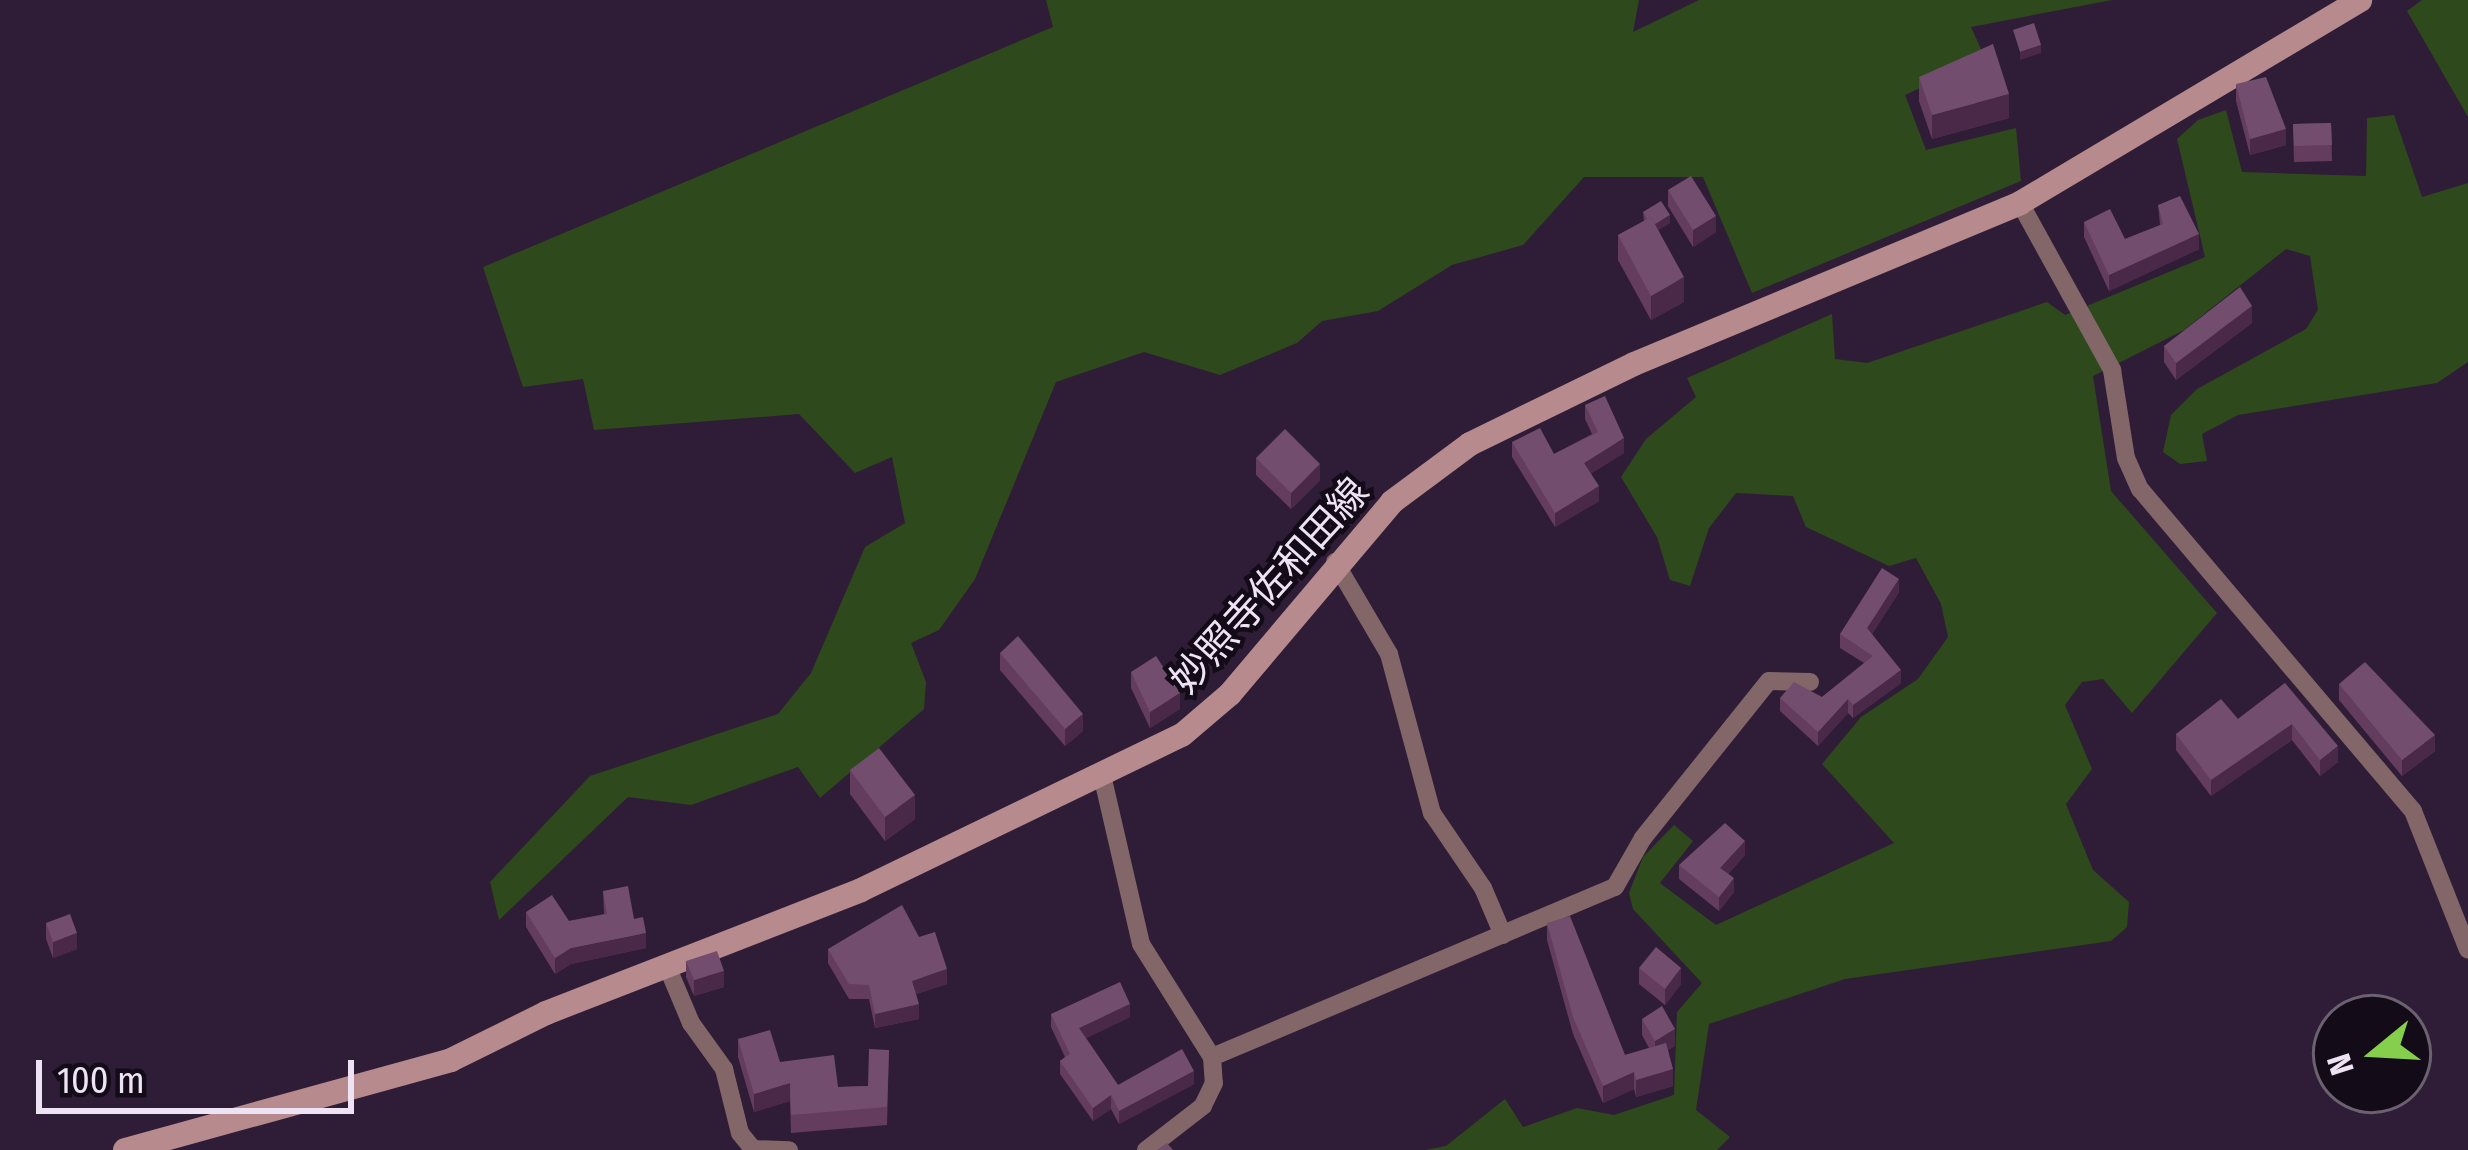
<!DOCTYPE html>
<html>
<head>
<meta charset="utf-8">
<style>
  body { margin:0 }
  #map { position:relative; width:2468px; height:1150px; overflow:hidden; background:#2f1d38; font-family:"Fira Sans Condensed","Noto Sans JP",sans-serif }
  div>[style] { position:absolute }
  .green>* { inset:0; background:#2e491b }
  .minor>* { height:18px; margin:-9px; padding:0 9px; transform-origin:9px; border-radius:9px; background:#826668 }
  .secondary>* { height:24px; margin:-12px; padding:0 12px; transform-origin:12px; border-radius:12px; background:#b78a8d }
  .wall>* { inset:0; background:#643c5d }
  .shaded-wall>* { inset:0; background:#492848 }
  .building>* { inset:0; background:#734d6e }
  span { translate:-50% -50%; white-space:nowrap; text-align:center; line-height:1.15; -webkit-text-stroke:9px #130b17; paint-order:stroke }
  .street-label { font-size:39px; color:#eee2f5 }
  .north { position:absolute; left:2312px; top:994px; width:120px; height:120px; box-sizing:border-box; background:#130b17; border:3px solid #6b6170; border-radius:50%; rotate:252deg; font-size:33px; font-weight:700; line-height:48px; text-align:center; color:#eee2f5 }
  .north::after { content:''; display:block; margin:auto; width:42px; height:54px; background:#85cf4c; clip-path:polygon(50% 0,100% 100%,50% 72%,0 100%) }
  .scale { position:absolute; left:36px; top:1060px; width:318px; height:54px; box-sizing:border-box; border:6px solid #eee2f5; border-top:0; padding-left:15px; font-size:36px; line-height:42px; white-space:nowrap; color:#eee2f5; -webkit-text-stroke:9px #130b17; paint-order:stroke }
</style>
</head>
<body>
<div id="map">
  <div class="green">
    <i style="clip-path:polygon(1046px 0,1639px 0,1633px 32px,1699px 0,2112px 0,1971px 27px,1985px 58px,1905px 95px,1926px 150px,2016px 128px,2021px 181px,1752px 293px,1703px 177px,1584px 177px,1523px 245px,1452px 265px,1378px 311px,1322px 321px,1297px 343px,1220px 375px,1144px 352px,1056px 382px,975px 579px,939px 630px,911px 643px,926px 682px,924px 709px,820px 798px,798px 767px,691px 805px,628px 797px,499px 920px,490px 882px,590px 776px,778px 714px,811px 673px,865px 547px,905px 523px,892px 457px,855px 473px,799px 414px,594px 430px,583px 379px,523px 387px,483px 267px,1053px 27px)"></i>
    <i style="clip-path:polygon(2422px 0,2468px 0,2468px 117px,2407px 11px)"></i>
    <i style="clip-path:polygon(2226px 110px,2242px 172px,2366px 176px,2367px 118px,2394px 115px,2422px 197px,2468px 183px,2468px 362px,2437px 383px,2238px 415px,2202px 434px,2207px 461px,2180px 464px,2163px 452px,2171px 415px,2197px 389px,2306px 329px,2318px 310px,2310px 256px,2286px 249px,2184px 330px,2093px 376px,2111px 491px,2217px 613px,2132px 713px,2103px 679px,2082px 682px,2065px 705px,2092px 769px,2066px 804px,2093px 870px,2129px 902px,2127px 927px,2111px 941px,1845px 979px,1709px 1024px,1696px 1110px,1730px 1137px,1717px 1150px,1425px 1150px,1446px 1146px,1505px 1099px,1523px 1127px,1577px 1108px,1614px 1115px,1674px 1095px,1677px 1012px,1702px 983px,1633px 909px,1629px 893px,1643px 857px,1674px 825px,1693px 841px,1660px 883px,1716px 925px,1894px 843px,1822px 764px,1861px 717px,1918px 679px,1948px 637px,1941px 604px,1916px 558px,1889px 566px,1806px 527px,1793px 496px,1736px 493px,1709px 528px,1690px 586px,1670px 580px,1657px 537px,1621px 477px,1646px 439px,1696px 397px,1687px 378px,1832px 314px,1835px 359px,1867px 363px,2047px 302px,2065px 315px,2205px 257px,2177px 139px,2198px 120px)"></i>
  </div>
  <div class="minor">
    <i style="left:2020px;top:203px;width:191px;rotate:61.1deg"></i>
    <i style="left:2112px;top:370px;width:89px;rotate:81deg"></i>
    <i style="left:2126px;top:458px;width:34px;rotate:66deg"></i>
    <i style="left:2140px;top:489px;width:422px;rotate:49.7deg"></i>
    <i style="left:2413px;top:811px;width:149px;rotate:68.4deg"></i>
    <i style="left:1335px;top:562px;width:107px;rotate:59.6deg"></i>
    <i style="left:1389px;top:654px;width:165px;rotate:74.9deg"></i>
    <i style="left:1432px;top:813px;width:91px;rotate:55.8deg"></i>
    <i style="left:1483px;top:888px;width:51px;rotate:66.9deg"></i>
    <i style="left:1102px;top:775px;width:173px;rotate:77deg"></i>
    <i style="left:1141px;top:944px;width:133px;rotate:57.9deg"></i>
    <i style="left:1212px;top:1057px;width:26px;rotate:86deg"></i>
    <i style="left:1214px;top:1083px;width:25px;rotate:116deg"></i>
    <i style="left:1203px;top:1106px;width:72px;rotate:142.3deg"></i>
    <i style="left:667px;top:966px;width:62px;rotate:67.2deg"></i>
    <i style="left:691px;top:1023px;width:57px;rotate:54.3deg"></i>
    <i style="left:724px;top:1069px;width:66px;rotate:76deg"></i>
    <i style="left:740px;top:1133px;width:21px;rotate:51deg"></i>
    <i style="left:753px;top:1149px;width:36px;rotate:2deg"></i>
    <i style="left:1212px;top:1057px;width:437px;rotate:-22.9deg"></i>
    <i style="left:1615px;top:887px;width:56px;rotate:-60.3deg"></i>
    <i style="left:1643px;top:838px;width:201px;rotate:-51.3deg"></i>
    <i style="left:1769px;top:681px;width:41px;rotate:1.4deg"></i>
  </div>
  <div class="secondary">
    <i style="left:125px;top:1150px;width:338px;rotate:-15.4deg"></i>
    <i style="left:451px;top:1060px;width:106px;rotate:-26.3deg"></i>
    <i style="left:546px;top:1013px;width:338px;rotate:-21.3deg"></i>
    <i style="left:861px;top:890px;width:356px;rotate:-25.8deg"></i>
    <i style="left:1182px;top:735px;width:63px;rotate:-40.5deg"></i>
    <i style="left:1230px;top:694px;width:251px;rotate:-49.8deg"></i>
    <i style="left:1392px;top:502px;width:97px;rotate:-36.6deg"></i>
    <i style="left:1470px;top:444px;width:182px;rotate:-26deg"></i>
    <i style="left:1634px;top:364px;width:418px;rotate:-22.6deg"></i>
    <i style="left:2020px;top:203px;width:396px;rotate:-30.8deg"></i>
  </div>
  <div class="wall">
    <i style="clip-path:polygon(1919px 77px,2009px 118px,1932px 139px,1919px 101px)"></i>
    <i style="clip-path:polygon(2236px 84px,2286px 145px,2250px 155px,2236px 101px)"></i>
    <i style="clip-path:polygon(2331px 123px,2332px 161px,2294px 162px,2293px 124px)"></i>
    <i style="clip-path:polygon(1668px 190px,1716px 232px,1693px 247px,1668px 206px)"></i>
    <i style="clip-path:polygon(2158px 205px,2199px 249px,2109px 291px,2084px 237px,2084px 222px,2125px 239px,2160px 225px)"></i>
    <i style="clip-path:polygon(1643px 212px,1670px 223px,1658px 230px,1684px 302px,1651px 320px,1618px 260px,1618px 235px,1644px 221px)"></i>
    <i style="clip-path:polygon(2252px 323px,2176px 380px,2164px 362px,2164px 346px)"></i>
    <i style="clip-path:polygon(1585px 405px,1624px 453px,1590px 474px,1599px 501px,1555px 527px,1512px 457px,1512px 442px,1554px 454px,1592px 434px,1585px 419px)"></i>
    <i style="clip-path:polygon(1256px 458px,1320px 480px,1291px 509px,1256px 475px)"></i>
    <i style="clip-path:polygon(1899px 592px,1872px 634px,1901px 683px,1853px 718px,1848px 713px,1818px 746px,1780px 711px,1780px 698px,1822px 697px,1864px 663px,1840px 648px,1840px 634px)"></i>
    <i style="clip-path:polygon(1000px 653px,1083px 731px,1065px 746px,1000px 670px)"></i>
    <i style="clip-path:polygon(1131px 672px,1180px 709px,1150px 728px,1131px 688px)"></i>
    <i style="clip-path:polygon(2285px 683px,2338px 762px,2320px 776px,2292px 740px,2211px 796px,2176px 750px,2176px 734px,2238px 719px)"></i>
    <i style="clip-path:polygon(2339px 684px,2435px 751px,2402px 776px,2339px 700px)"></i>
    <i style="clip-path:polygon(850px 770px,915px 819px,885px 841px,850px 794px)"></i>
    <i style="clip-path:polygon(1745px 855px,1728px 874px,1734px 892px,1719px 911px,1679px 879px,1679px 865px)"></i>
    <i style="clip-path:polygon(603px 891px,634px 919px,646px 948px,571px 964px,555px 974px,526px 927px,526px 912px,569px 921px,604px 914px)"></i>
    <i style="clip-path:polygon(46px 923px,77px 949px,53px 958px,46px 939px)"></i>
    <i style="clip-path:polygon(1547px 923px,1625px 1055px,1649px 1048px,1642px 1035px,1642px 1019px,1675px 1046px,1668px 1050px,1673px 1086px,1636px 1097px,1634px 1089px,1603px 1103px,1573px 1034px,1547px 940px)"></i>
    <i style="clip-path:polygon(828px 949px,947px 984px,916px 994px,919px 1019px,875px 1028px,869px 999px,849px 999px,828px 963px)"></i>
    <i style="clip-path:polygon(686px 961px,724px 987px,694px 996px,686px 977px)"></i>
    <i style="clip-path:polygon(1639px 968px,1681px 984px,1665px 1005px,1639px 984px)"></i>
    <i style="clip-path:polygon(1051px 1014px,1130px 1017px,1086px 1038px,1118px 1085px,1194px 1084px,1119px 1124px,1111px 1109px,1093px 1121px,1060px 1074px,1060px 1061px,1065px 1057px,1051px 1027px)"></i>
    <i style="clip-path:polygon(738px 1039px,780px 1062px,838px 1087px,868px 1086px,889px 1050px,887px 1125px,791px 1133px,790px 1101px,754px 1112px,738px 1057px)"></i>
  </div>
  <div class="shaded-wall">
    <i style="clip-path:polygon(2041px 45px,2041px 53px,2020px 60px,2020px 52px)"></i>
    <i style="clip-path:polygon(2009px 94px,2009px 118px,1932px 139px,1932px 115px)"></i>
    <i style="clip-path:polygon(2286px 129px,2286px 145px,2250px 155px,2250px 139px)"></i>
    <i style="clip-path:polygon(1670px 215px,1670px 223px,1652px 234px,1652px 226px)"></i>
    <i style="clip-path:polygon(1716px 216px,1716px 232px,1693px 247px,1693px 230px)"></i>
    <i style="clip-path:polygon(2199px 234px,2199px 249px,2109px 291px,2109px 275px)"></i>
    <i style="clip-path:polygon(1684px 277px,1684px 302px,1651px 320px,1651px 296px)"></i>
    <i style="clip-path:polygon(2252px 306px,2252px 323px,2176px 380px,2176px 363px)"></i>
    <i style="clip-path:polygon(1624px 438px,1624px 453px,1584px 478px,1584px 463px)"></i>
    <i style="clip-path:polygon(1320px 464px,1320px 480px,1291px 509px,1291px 493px)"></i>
    <i style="clip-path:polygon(1599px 486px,1599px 501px,1555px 527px,1555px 513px)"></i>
    <i style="clip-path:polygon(1899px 579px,1899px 592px,1867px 642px,1867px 628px)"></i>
    <i style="clip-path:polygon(1901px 670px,1901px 683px,1853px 718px,1853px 705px)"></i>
    <i style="clip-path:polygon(1180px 693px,1180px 709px,1150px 728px,1150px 712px)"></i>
    <i style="clip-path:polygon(1848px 699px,1848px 713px,1818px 746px,1818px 732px)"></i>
    <i style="clip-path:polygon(1083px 714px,1083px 731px,1065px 746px,1065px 729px)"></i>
    <i style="clip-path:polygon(2292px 724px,2292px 740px,2211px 796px,2211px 780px)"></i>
    <i style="clip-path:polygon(2435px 735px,2435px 751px,2402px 776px,2402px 760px)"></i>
    <i style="clip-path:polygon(2338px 746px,2338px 762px,2320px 776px,2320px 760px)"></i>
    <i style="clip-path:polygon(915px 795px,915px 819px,885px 841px,885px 817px)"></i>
    <i style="clip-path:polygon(1745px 841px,1745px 855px,1720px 882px,1720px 868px)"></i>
    <i style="clip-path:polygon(1734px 878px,1734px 892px,1719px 911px,1719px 897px)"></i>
    <i style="clip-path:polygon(77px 933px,77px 949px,53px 958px,53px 942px)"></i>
    <i style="clip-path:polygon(646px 933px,646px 948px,571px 964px,555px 974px,555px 958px,571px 948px)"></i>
    <i style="clip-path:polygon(1681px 968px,1681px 984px,1665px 1005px,1665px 989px)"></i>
    <i style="clip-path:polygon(947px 969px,947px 984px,912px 995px,912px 981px)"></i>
    <i style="clip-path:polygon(724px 971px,724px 987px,694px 996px,694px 980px)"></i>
    <i style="clip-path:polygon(919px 1004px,919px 1019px,875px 1028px,875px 1014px)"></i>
    <i style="clip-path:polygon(1130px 1004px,1130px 1017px,1079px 1041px,1079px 1028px)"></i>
    <i style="clip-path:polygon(1675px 1029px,1675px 1046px,1655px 1058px,1655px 1041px)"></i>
    <i style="clip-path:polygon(1673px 1069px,1673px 1086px,1636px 1097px,1636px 1080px)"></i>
    <i style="clip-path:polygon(1194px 1071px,1194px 1084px,1119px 1124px,1119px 1111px)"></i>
    <i style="clip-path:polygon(1634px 1072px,1634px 1089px,1603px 1103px,1603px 1086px)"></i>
    <i style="clip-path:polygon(790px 1083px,790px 1101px,754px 1112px,754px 1094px)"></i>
    <i style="clip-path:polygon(1111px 1095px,1111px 1109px,1093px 1121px,1093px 1108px)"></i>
  </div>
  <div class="building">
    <i style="clip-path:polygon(2034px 23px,2041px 45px,2020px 52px,2013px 30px)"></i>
    <i style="clip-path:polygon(1993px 44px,2009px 94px,1932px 115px,1919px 77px)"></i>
    <i style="clip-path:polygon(2266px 77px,2286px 129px,2250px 139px,2236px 84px)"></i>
    <i style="clip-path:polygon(2331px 123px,2332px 145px,2294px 146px,2293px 124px)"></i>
    <i style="clip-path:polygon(1691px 176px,1716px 216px,1693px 230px,1668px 190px)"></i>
    <i style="clip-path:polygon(2180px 196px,2199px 234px,2109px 275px,2084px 222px,2110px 209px,2125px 239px,2163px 224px,2158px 205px)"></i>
    <i style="clip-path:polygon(1661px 201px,1670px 215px,1655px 224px,1651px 217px,1647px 219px,1643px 212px)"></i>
    <i style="clip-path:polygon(1651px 217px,1684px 277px,1651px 296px,1618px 235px)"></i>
    <i style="clip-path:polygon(2240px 287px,2252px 306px,2176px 363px,2164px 346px)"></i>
    <i style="clip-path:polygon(1605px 396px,1624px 438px,1584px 463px,1599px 486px,1555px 513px,1512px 442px,1540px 428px,1554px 454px,1598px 432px,1585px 405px)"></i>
    <i style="clip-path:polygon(1285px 429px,1320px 464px,1291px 493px,1256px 458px)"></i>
    <i style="clip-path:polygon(1882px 568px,1899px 579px,1867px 628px,1901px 670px,1853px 705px,1848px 699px,1818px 732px,1780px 698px,1794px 682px,1822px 697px,1873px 656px,1840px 634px)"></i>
    <i style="clip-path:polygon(1018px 636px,1083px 714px,1065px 729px,1000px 653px)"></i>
    <i style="clip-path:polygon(1156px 656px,1180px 693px,1150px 712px,1131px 672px)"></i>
    <i style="clip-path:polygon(2365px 662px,2435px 735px,2402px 760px,2339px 684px)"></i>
    <i style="clip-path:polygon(2285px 683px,2338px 746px,2320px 760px,2292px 724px,2211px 780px,2176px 734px,2221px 699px,2238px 719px)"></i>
    <i style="clip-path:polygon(879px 748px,915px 795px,885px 817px,850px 770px)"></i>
    <i style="clip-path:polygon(1725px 823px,1745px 841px,1720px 868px,1734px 878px,1719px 897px,1679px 865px)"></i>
    <i style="clip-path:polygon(628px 886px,634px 919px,643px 917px,646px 933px,571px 948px,555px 958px,526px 912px,552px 895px,569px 921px,607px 914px,603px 891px)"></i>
    <i style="clip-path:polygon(902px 905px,919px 937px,935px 932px,947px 969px,912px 981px,919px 1004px,875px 1014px,869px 985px,849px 984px,828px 949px)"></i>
    <i style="clip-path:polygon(70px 914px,77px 933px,53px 942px,46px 923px)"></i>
    <i style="clip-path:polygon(1570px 916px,1625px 1055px,1666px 1043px,1673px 1069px,1636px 1080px,1634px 1072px,1603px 1086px,1573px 1017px,1547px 923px)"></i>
    <i style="clip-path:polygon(1656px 947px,1681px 968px,1665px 989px,1639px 968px)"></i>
    <i style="clip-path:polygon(717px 951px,724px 971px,694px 980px,686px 961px)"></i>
    <i style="clip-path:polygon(1120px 982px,1130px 1004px,1079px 1028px,1118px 1085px,1182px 1049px,1194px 1071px,1119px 1111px,1111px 1095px,1093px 1108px,1060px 1061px,1070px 1054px,1051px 1014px)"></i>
    <i style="clip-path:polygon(1662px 1006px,1675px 1029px,1655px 1041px,1642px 1019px)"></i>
    <i style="clip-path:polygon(770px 1030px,780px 1062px,834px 1055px,838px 1087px,868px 1086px,869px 1049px,889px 1050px,887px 1107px,791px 1115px,790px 1083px,754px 1094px,738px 1039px)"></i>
    <i style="clip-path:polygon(1167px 1143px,1173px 1150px,1157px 1150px)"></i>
  </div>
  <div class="street-label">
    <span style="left:1270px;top:586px;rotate:-48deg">妙照寺佐和田線</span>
  </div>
  <div class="north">N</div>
  <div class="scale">100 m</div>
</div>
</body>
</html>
